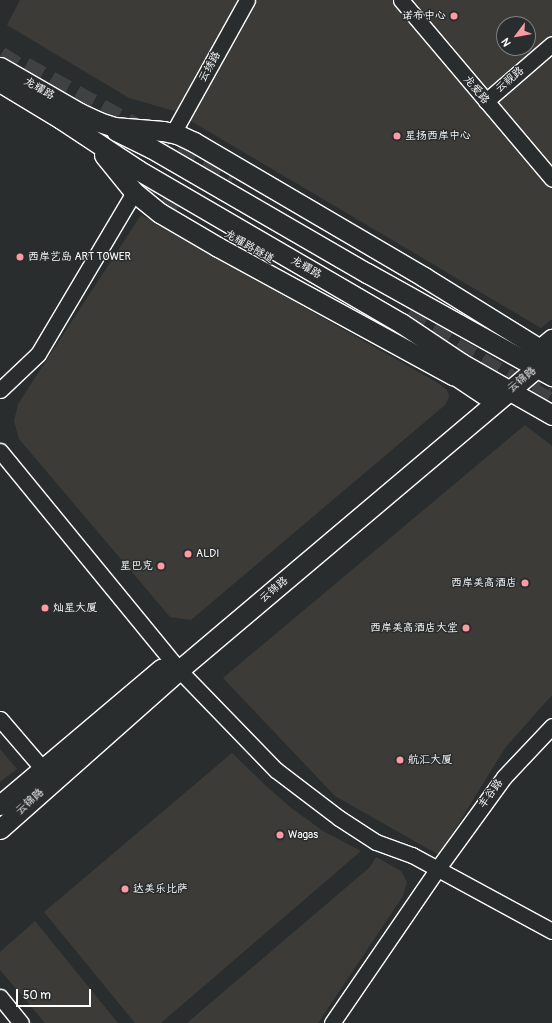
<!DOCTYPE html>
<html>
<head>
<meta charset="utf-8">
<style>
  body { margin:0 }
  #map { position:relative; width:552px; height:1023px; overflow:hidden; background:#2a2d2e; font-family:Pangolin,"LXGW WenKai TC",sans-serif }
  div>[style] { position:absolute }
  .built>* { inset:0; background:#3c3b38 }
  .major-tunnel>* { height:19px; margin-top:-9.5px; transform-origin:0; background:repeating-linear-gradient(90deg,#3f4243 0 19px,transparent 0 29px) }
  .roads { filter:drop-shadow(1px 0 #fff) drop-shadow(-1px 0 #fff) drop-shadow(0 1px #fff) drop-shadow(0 -1px #fff) }
  .minor>* { height:15px; margin:-7.5px; padding:0 7.5px; transform-origin:7.5px; border-radius:7.5px; background:#2a2d2e }
  .major>* { height:19px; margin:-9.5px; padding:0 9.5px; transform-origin:9.5px; border-radius:9.5px; background:#2a2d2e }
  .dots>* { width:11px; height:11px; translate:-50% -50%; box-sizing:border-box; border:2px solid #2a2d2e; border-radius:50% }
  span { translate:-50% -50%; white-space:nowrap; text-align:center; line-height:1.15; -webkit-text-stroke:3px #2a2d2e; paint-order:stroke }
  .poi-label { font-size:11px; color:#fff }
  .right { translate:-100% -50%; text-align:right }
  .left { translate:0 -50%; text-align:left }
  .street-label { font-size:11px; color:#fff }
  .north { position:absolute; left:496px; top:16px; width:40px; height:40px; box-sizing:border-box; background:#2a2d2e; border:1px solid #7f8182; border-radius:50%; rotate:238deg; font-size:11px; font-weight:700; line-height:16px; text-align:center; color:#fff }
  .north::after { content:''; display:block; margin:auto; width:14px; height:18px; background:#ff9aa2; clip-path:polygon(50% 0,100% 100%,50% 72%,0 100%) }
  .scale { position:absolute; left:16px; top:989px; width:75px; height:18px; box-sizing:border-box; border:2px solid #fff; border-top:0; padding-left:5px; font-size:12px; line-height:14px; white-space:nowrap; color:#fff; -webkit-text-stroke:3px #2a2d2e; paint-order:stroke }
</style>
</head>
<body>
<div id="map">
  <div class="built">
    <i style="clip-path:polygon(evenodd,20px 0,552px 0,552px 319px,541px 328px,174px 111px,129px 98px,7px 25px,20px 0,504px 24px,528px 24px,528px 48px,504px 48px,504px 24px)"></i>
    <i style="clip-path:polygon(141px 215px,438px 383px,447px 390px,449px 397px,445px 405px,191px 620px,170px 617px,19px 439px,14px 421px,18px 404px)"></i>
    <i style="clip-path:polygon(525px 425px,552px 446px,552px 695px,505px 748px,439px 855px,335px 796px,223px 678px)"></i>
    <i style="clip-path:polygon(0 749px,17px 769px,0 782px)"></i>
    <i style="clip-path:polygon(232px 753px,264px 784px,290px 807px,323px 831px,361px 851px,161px 1023px,135px 1023px,44px 912px)"></i>
    <i style="clip-path:polygon(376px 857px,401px 871px,407px 882px,403px 896px,318px 1023px,187px 1023px,370px 867px)"></i>
    <i style="clip-path:polygon(35px 921px,118px 1023px,45px 1023px,0 970px,0 952px)"></i>
  </div>
  <div class="major-tunnel">
    <i style="left:0;top:55px;width:40px;rotate:32.9deg"></i>
    <i style="left:25px;top:66px;width:236px;rotate:28.8deg"></i>
    <i style="left:115px;top:166px;width:75px;rotate:32.4deg"></i>
    <i style="left:406px;top:317px;width:169px;rotate:30.5deg"></i>
    <i style="left:525px;top:372px;width:31px;rotate:29deg"></i>
  </div>
  <div class="roads">
    <div class="minor">
      <i style="left:401px;top:0;width:234px;rotate:49.8deg"></i>
      <i style="left:486px;top:101px;width:87px;rotate:-40.8deg"></i>
      <i style="left:173px;top:133px;width:152px;rotate:-60.9deg"></i>
      <i style="left:0;top:390px;width:52px;rotate:-43.5deg"></i>
      <i style="left:38px;top:354px;width:188px;rotate:-59.3deg"></i>
      <i style="left:0;top:451px;width:283px;rotate:50.7deg"></i>
      <i style="left:179px;top:670px;width:139px;rotate:45.9deg"></i>
      <i style="left:276px;top:770px;width:79px;rotate:37.3deg"></i>
      <i style="left:339px;top:818px;width:44px;rotate:33deg"></i>
      <i style="left:376px;top:842px;width:38px;rotate:20deg"></i>
      <i style="left:412px;top:855px;width:159px;rotate:28.5deg"></i>
      <i style="left:0;top:719px;width:66px;rotate:49.3deg"></i>
      <i style="left:0;top:997px;width:33px;rotate:51deg"></i>
      <i style="left:332px;top:1023px;width:188px;rotate:-55.6deg"></i>
      <i style="left:438px;top:868px;width:112px;rotate:-54deg"></i>
      <i style="left:504px;top:777px;width:70px;rotate:-46.7deg"></i>
    </div>
    <div class="major">
      <i style="left:0;top:67px;width:92px;rotate:29.9deg"></i>
      <i style="left:80px;top:113px;width:21px;rotate:25deg"></i>
      <i style="left:99px;top:122px;width:16px;rotate:18deg"></i>
      <i style="left:114px;top:127px;width:49px;rotate:4.7deg"></i>
      <i style="left:163px;top:131px;width:14px;rotate:12deg"></i>
      <i style="left:177px;top:134px;width:19px;rotate:25deg"></i>
      <i style="left:194px;top:142px;width:267px;rotate:30.4deg"></i>
      <i style="left:424px;top:277px;width:137px;rotate:31.8deg"></i>
      <i style="left:0;top:82px;width:71px;rotate:31.2deg"></i>
      <i style="left:61px;top:119px;width:92px;rotate:33.5deg"></i>
      <i style="left:138px;top:170px;width:304px;rotate:30.2deg"></i>
      <i style="left:401px;top:323px;width:72px;rotate:33.7deg"></i>
      <i style="left:461px;top:363px;width:105px;rotate:29.7deg"></i>
      <i style="left:116px;top:131px;width:39px;rotate:26deg"></i>
      <i style="left:151px;top:148px;width:250px;rotate:30.1deg"></i>
      <i style="left:367px;top:273px;width:212px;rotate:29.1deg"></i>
      <i style="left:104px;top:155px;width:48px;rotate:51deg"></i>
      <i style="left:134px;top:192px;width:33px;rotate:39deg"></i>
      <i style="left:160px;top:213px;width:67px;rotate:30.4deg"></i>
      <i style="left:218px;top:247px;width:268px;rotate:28.6deg"></i>
      <i style="left:529px;top:358px;width:30px;rotate:-40deg"></i>
      <i style="left:443px;top:367px;width:50px;rotate:33.7deg"></i>
      <i style="left:0;top:805px;width:211px;rotate:-40.2deg"></i>
      <i style="left:0;top:829px;width:239px;rotate:-41.6deg"></i>
      <i style="left:179px;top:670px;width:488px;rotate:-40.2deg"></i>
    </div>
  </div>
  <div class="dots">
    <i style="left:454px;top:16px;background:#ff9aa2"></i>
    <i style="left:397px;top:136px;background:#ff9aa2"></i>
    <i style="left:20px;top:257px;background:#ff9aa2"></i>
    <i style="left:188px;top:554px;background:#ff9aa2"></i>
    <i style="left:161px;top:566px;background:#ff9aa2"></i>
    <i style="left:525px;top:583px;background:#ff9aa2"></i>
    <i style="left:45px;top:608px;background:#ff9aa2"></i>
    <i style="left:466px;top:628px;background:#ff9aa2"></i>
    <i style="left:400px;top:760px;background:#ff9aa2"></i>
    <i style="left:280px;top:835px;background:#ff9aa2"></i>
    <i style="left:125px;top:889px;background:#ff9aa2"></i>
  </div>
  <div class="poi-label">
    <span class="right" style="left:446px;top:16px">诺布中心</span>
    <span class="left" style="left:405px;top:136px">星扬西岸中心</span>
    <span class="left" style="left:28px;top:257px">西岸艺岛 ART TOWER</span>
    <span class="left" style="left:196px;top:554px">ALDI</span>
    <span class="right" style="left:153px;top:566px">星巴克</span>
    <span class="right" style="left:517px;top:583px">西岸美高酒店</span>
    <span class="left" style="left:53px;top:608px">灿星大厦</span>
    <span class="right" style="left:458px;top:628px">西岸美高酒店大堂</span>
    <span class="left" style="left:408px;top:760px">航汇大厦</span>
    <span class="left" style="left:288px;top:835px">Wagas</span>
    <span class="left" style="left:133px;top:889px">达美乐比萨</span>
  </div>
  <div class="street-label">
    <span style="left:210px;top:67px;rotate:-61deg">云绣路</span>
    <span style="left:510px;top:80px;rotate:-40deg">云视路</span>
    <span style="left:39px;top:89px;rotate:30deg">龙耀路</span>
    <span style="left:476px;top:90px;rotate:50deg">龙爱路</span>
    <span style="left:249px;top:247px;rotate:30deg">龙耀路隧道</span>
    <span style="left:306px;top:268px;rotate:30deg">龙耀路</span>
    <span style="left:522px;top:380px;rotate:-40deg">云锦路</span>
    <span style="left:274px;top:590px;rotate:-40deg">云锦路</span>
    <span style="left:491px;top:794px;rotate:-54deg">丰谷路</span>
    <span style="left:30px;top:802px;rotate:-42deg">云锦路</span>
  </div>
  <div class="north">N</div>
  <div class="scale">50 m</div>
</div>
</body>
</html>
